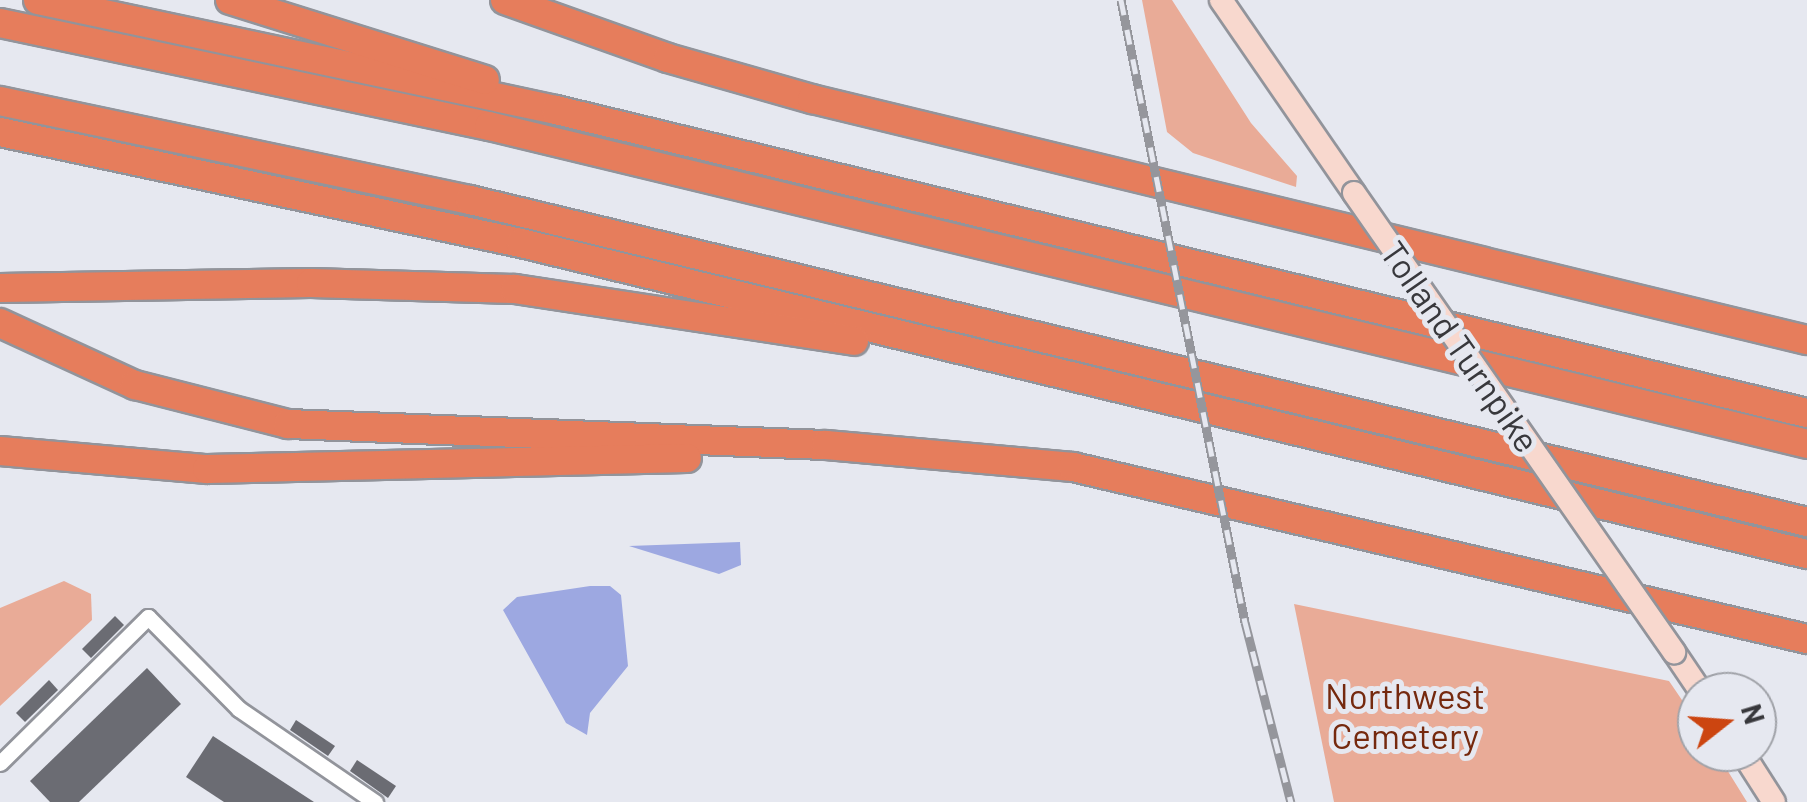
<!DOCTYPE html>
<html>
<head>
<meta charset="utf-8">
<style>
  body { margin:0 }
  #map { position:relative; width:1807px; height:802px; overflow:hidden; background:#e6e8f0; font-family:Barlow,sans-serif }
  div>[style] { position:absolute }
  .green>* { inset:0; background:#e9ab97 }
  .water>* { inset:0; background:#9da8e1 }
  .building>* { inset:0; background:#6b6c73 }
  .roads { filter:drop-shadow(2px 0 #92949b) drop-shadow(-2px 0 #92949b) drop-shadow(0 2px #92949b) drop-shadow(0 -2px #92949b) }
  .minor>* { height:15px; margin:-7.5px; padding:0 7.5px; transform-origin:7.5px; border-radius:7.5px; background:#fff }
  .secondary>* { height:22px; margin:-11px; padding:0 11px; transform-origin:11px; border-radius:11px; background:#f8d8ce }
  .motorway>* { height:28px; margin:-14px; padding:0 14px; transform-origin:14px; border-radius:14px; background:#e67d5c }
  .rail>* { height:9px; margin-top:-4.5px; transform-origin:0; background:repeating-linear-gradient(90deg,#e6e8f0 0 15px,#95969c 0 30px); box-sizing:border-box; border-block:2px solid #95969c }
  .bridges { filter:drop-shadow(2px 0 #92949b) drop-shadow(-2px 0 #92949b) drop-shadow(0 2px #92949b) drop-shadow(0 -2px #92949b) }
  .secondary-bridge>* { height:22px; margin:-11px; padding:0 11px; transform-origin:11px; border-radius:11px; background:#f8d8ce }
  span { translate:-50% -50%; white-space:nowrap; text-align:center; line-height:1.15; -webkit-text-stroke:10px #e6e8f0; paint-order:stroke }
  .street-label { font-size:35px; color:#38383c }
  .park-label { font-size:35px; color:#75290e }
  .north { position:absolute; left:1677px; top:672px; width:100px; height:100px; box-sizing:border-box; background:#e6e8f0; border:2px solid #a0a2a8; border-radius:50%; rotate:73deg; font-size:28px; font-weight:700; line-height:40px; text-align:center; color:#38383c }
  .north::after { content:''; display:block; margin:auto; width:35px; height:45px; background:#cc4510; clip-path:polygon(50% 0,100% 100%,50% 72%,0 100%) }
</style>
</head>
<body>
<div id="map">
  <div class="green">
    <i style="clip-path:polygon(1142px 0,1172px 0,1251px 123px,1297px 176px,1296px 187px,1193px 153px,1167px 132px)"></i>
    <i style="clip-path:polygon(64px 581px,91px 594px,92px 620px,0 706px,0 608px)"></i>
    <i style="clip-path:polygon(1294px 604px,1669px 681px,1697px 722px,1697px 752px,1716px 752px,1747px 802px,1334px 802px)"></i>
  </div>
  <div class="water">
    <i style="clip-path:polygon(740px 542px,741px 565px,719px 574px,629px 546px)"></i>
    <i style="clip-path:polygon(590px 586px,610px 586px,621px 595px,628px 666px,590px 713px,587px 735px,566px 723px,503px 610px,517px 597px)"></i>
  </div>
  <div class="building">
    <i style="clip-path:polygon(115px 616px,124px 625px,91px 658px,82px 649px)"></i>
    <i style="clip-path:polygon(147px 668px,181px 704px,79px 802px,50px 802px,30px 781px)"></i>
    <i style="clip-path:polygon(49px 680px,58px 690px,25px 722px,16px 713px)"></i>
    <i style="clip-path:polygon(296px 720px,335px 746px,328px 756px,290px 730px)"></i>
    <i style="clip-path:polygon(213px 736px,314px 802px,224px 802px,186px 777px)"></i>
    <i style="clip-path:polygon(357px 760px,396px 786px,388px 798px,350px 771px)"></i>
  </div>
  <div class="roads">
    <div class="minor">
      <i style="left:0;top:763px;width:208px;rotate:-44.6deg"></i>
      <i style="left:148px;top:617px;width:129px;rotate:45.3deg"></i>
      <i style="left:239px;top:709px;width:165px;rotate:34.4deg"></i>
    </div>
    <div class="secondary">
      <i style="left:1221px;top:0;width:234px;rotate:55.4deg"></i>
      <i style="left:1674px;top:652px;width:48px;rotate:56deg"></i>
      <i style="left:1742px;top:752px;width:59px;rotate:57.4deg"></i>
    </div>
    <div class="motorway">
      <i style="left:38px;top:0;width:530px;rotate:11.99deg"></i>
      <i style="left:556px;top:110px;width:1287px;rotate:13.62deg"></i>
      <i style="left:230px;top:0;width:267px;rotate:17.4deg"></i>
      <i style="left:505px;top:0;width:173px;rotate:19.6deg"></i>
      <i style="left:668px;top:58px;width:150px;rotate:15.9deg"></i>
      <i style="left:812px;top:99px;width:1024px;rotate:13.62deg"></i>
      <i style="left:0;top:23px;width:500px;rotate:11.9deg"></i>
      <i style="left:489px;top:126px;width:1356px;rotate:13.56deg"></i>
      <i style="left:0;top:101px;width:480px;rotate:11.9deg"></i>
      <i style="left:470px;top:200px;width:1375px;rotate:13.54deg"></i>
      <i style="left:0;top:132px;width:533px;rotate:12.03deg"></i>
      <i style="left:521px;top:243px;width:1323px;rotate:13.6deg"></i>
      <i style="left:0;top:288px;width:311px;rotate:-0.9deg"></i>
      <i style="left:311px;top:283px;width:204px;rotate:1.7deg"></i>
      <i style="left:515px;top:289px;width:343px;rotate:8.7deg"></i>
      <i style="left:0;top:323px;width:149px;rotate:24.7deg"></i>
      <i style="left:135px;top:385px;width:158px;rotate:14.3deg"></i>
      <i style="left:288px;top:424px;width:538px;rotate:2.24deg"></i>
      <i style="left:826px;top:445px;width:248px;rotate:5.1deg"></i>
      <i style="left:1073px;top:467px;width:754px;rotate:13.19deg"></i>
      <i style="left:0;top:451px;width:208px;rotate:5deg"></i>
      <i style="left:207px;top:469px;width:480px;rotate:-1.3deg"></i>
    </div>
  </div>
  <div class="rail">
    <i style="left:1121px;top:0;width:634px;rotate:78.73deg"></i>
    <i style="left:1245px;top:622px;width:186px;rotate:75.7deg"></i>
  </div>
  <div class="bridges">
    <div class="secondary-bridge">
      <i style="left:1354px;top:193px;width:560px;rotate:55.12deg"></i>
    </div>
  </div>
  <div class="street-label">
    <span style="left:1461px;top:346px;rotate:55deg">Tolland Turnpike</span>
  </div>
  <div class="park-label">
    <span style="left:1405px;top:715px">Northwest<br>Cemetery</span>
  </div>
  <div class="north">N</div>
</div>
</body>
</html>
